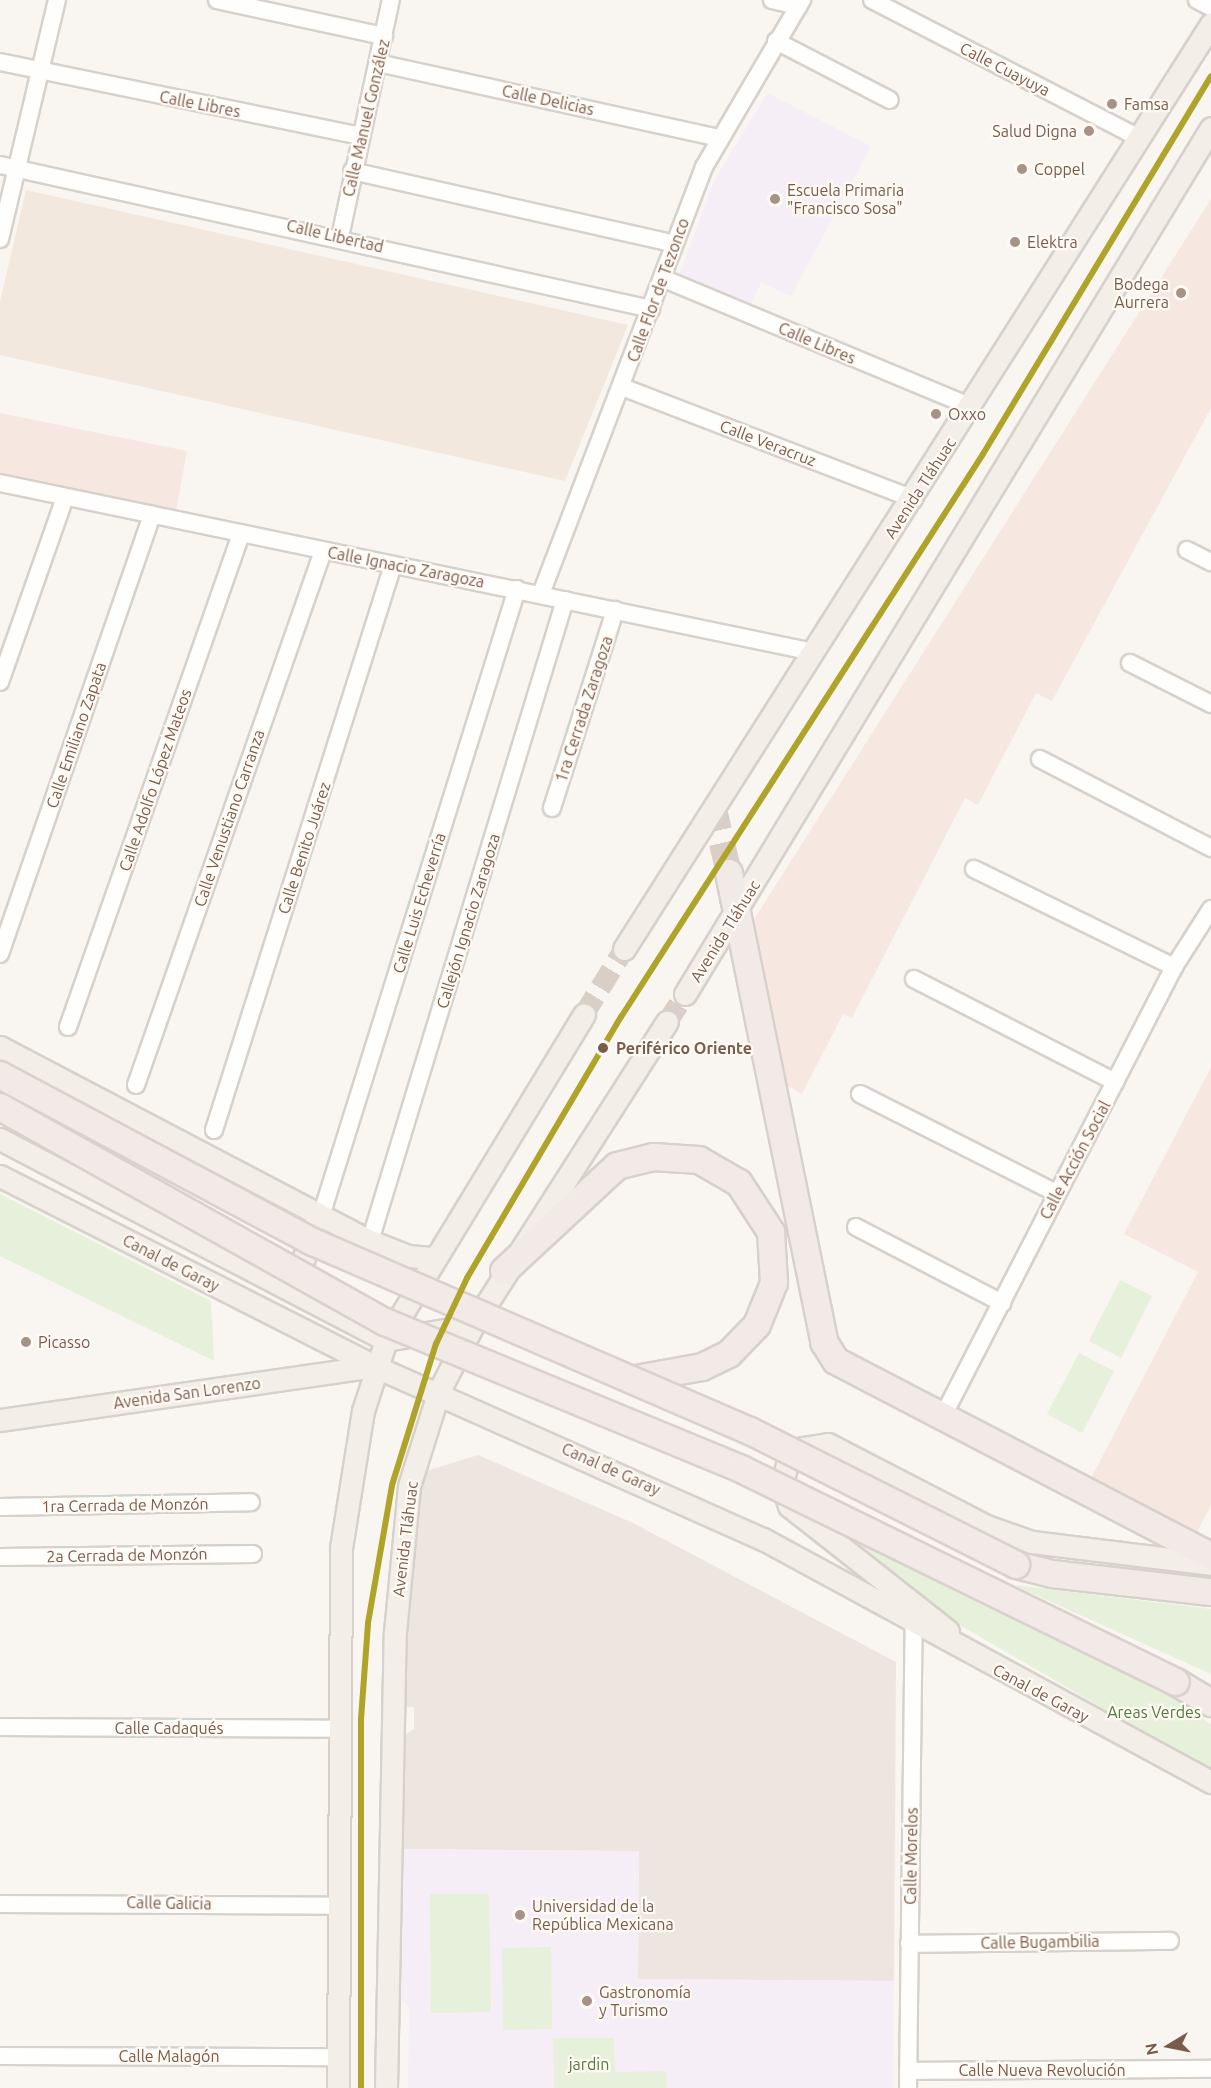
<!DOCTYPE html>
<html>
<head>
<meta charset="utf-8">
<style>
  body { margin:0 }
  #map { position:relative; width:1211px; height:2088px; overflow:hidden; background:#f9f5f0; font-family:Ubuntu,sans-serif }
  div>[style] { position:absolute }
  .residential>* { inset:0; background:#f2e8de }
  .commercial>* { inset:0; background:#f6e8e1 }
  .industrial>* { inset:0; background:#ede5e0 }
  .education>* { inset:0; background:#f6eef6 }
  .green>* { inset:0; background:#e7f0db }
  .major-tunnel>* { height:21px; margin-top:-10.5px; transform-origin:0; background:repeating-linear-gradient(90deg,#d9cfc7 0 21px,transparent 0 31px) }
  .highway-tunnel>* { height:26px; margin-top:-13px; transform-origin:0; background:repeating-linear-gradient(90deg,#d9cfc7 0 26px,transparent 0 39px) }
  .roads { filter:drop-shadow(2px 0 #d7d1cb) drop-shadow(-2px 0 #d7d1cb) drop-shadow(0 2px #d7d1cb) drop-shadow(0 -2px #d7d1cb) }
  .minor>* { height:16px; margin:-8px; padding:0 8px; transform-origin:8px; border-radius:8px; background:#fefefd }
  .major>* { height:21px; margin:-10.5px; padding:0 10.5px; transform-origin:10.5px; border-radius:10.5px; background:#f3eee8 }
  .highway>* { height:26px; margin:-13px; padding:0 13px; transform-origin:13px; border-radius:13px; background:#f2eae7 }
  .bridges { filter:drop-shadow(2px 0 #dad1cc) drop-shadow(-2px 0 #dad1cc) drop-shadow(0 2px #dad1cc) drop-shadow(0 -2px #dad1cc) }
  .highway-bridge>* { height:26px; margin:-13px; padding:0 13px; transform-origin:13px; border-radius:13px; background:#f2eae7 }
  .metro-1>* { height:6px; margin:-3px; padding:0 3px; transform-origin:3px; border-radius:3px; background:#b0a32a }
  .dots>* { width:16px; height:16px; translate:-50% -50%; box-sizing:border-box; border:3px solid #fffaf3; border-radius:50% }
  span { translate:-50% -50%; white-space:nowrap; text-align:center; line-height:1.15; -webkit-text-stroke:4.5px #fffaf3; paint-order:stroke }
  .street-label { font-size:16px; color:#7a5c4d }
  .poi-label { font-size:16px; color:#7a5c4d }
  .left { translate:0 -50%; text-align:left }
  .right { translate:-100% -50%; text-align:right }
  .stop-label { font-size:16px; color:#7a5c4d; font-weight:700 }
  .park-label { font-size:16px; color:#537a41 }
  .north { position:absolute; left:1139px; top:2016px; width:60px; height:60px; -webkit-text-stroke:4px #fffaf3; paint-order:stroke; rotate:260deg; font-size:16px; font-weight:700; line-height:24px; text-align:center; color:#7a5c4d }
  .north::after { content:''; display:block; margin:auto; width:21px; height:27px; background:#7a5c4d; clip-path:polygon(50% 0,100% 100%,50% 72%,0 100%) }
</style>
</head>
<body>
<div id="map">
  <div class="residential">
    <i style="clip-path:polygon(26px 190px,628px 325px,565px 481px,0 355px,0 302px)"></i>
  </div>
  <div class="commercial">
    <i style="clip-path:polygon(1211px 199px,1211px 408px,1052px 701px,1036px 693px,978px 805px,965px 798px,852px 1018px,843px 1014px,802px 1094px,784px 1084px,751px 924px)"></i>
    <i style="clip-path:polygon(0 413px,187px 451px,176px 511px,0 476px)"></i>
    <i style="clip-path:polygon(1211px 1067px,1211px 1505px,1193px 1540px,1088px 1484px,1198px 1272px,1124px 1234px)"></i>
  </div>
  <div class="industrial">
    <i style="clip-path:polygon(478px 1455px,633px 1523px,896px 1662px,894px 1981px,638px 1979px,639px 1851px,401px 1849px,402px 1737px,414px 1729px,414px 1707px,400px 1707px,413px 1516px,423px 1472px)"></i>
  </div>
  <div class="education">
    <i style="clip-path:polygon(767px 93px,871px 146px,791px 296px,761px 283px,749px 308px,678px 278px,714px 181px)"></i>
    <i style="clip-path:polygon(401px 1849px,639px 1851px,638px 1979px,894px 1981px,893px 2088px,408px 2088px,409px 2007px,401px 1999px)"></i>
  </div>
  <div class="green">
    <i style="clip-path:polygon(0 1194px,211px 1301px,214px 1361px,0 1256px)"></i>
    <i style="clip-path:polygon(1120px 1280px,1152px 1296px,1121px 1358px,1089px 1341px)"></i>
    <i style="clip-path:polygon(1079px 1353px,1114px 1371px,1082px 1433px,1047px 1414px)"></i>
    <i style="clip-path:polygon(819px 1516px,1173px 1695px,1211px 1725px,1211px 1771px,955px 1622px)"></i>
    <i style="clip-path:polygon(1014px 1585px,1211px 1609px,1211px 1674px)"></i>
    <i style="clip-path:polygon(430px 1894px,489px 1894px,491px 2012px,431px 2013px)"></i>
    <i style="clip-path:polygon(551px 1947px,552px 2029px,503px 2030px,502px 1948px)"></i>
    <i style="clip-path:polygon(553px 2038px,614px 2038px,615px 2072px,666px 2071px,667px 2088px,554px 2088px)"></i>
  </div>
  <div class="major-tunnel">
    <i style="left:584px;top:1014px;width:76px;rotate:-58.4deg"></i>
    <i style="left:667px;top:1022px;width:33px;rotate:-57deg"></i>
  </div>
  <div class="highway-tunnel">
    <i style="left:713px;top:805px;width:70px;rotate:76.8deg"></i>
  </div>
  <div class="roads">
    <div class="minor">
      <i style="left:217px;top:0;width:171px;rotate:12.2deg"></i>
      <i style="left:772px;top:0;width:27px;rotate:13deg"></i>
      <i style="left:872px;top:0;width:301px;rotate:27.3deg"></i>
      <i style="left:1197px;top:0;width:16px;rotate:27deg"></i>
      <i style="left:776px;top:41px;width:128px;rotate:27.4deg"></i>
      <i style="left:0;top:62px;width:369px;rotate:11.6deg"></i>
      <i style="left:378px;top:63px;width:348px;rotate:12.4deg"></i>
      <i style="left:0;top:165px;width:667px;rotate:12.47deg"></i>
      <i style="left:352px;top:171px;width:331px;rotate:12.7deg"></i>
      <i style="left:340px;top:237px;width:242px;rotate:-77.9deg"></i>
      <i style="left:0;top:239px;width:246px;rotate:-76.6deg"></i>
      <i style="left:662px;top:278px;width:336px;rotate:22.6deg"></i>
      <i style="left:622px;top:387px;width:313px;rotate:21deg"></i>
      <i style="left:0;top:483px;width:830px;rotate:11.74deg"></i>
      <i style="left:1187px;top:550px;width:27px;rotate:27deg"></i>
      <i style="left:541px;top:594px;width:457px;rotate:-69.1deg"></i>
      <i style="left:704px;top:167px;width:194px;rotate:-59.6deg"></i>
      <i style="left:1130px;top:663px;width:91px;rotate:26.8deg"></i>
      <i style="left:0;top:682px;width:196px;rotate:-70.6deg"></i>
      <i style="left:1040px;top:759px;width:193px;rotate:27.5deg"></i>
      <i style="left:552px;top:808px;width:208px;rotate:-72.3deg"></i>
      <i style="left:974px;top:869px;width:223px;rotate:26.1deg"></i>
      <i style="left:0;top:954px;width:465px;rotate:-70.9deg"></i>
      <i style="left:914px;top:979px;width:226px;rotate:27.1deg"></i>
      <i style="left:68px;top:1027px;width:522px;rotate:-70.66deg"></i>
      <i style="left:136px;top:1085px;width:566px;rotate:-70.7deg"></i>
      <i style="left:860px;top:1094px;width:220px;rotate:26.8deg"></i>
      <i style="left:214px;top:1130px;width:593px;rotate:-72.42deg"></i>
      <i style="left:321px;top:1216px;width:657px;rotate:-72.64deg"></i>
      <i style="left:856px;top:1227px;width:165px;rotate:27.5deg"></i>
      <i style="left:370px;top:1241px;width:670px;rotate:-73.08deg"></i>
      <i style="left:944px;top:1414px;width:503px;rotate:-62.77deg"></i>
      <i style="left:1174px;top:967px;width:69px;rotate:-57.5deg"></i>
      <i style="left:0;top:1507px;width:251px;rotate:-1.1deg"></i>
      <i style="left:0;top:1557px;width:253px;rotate:-0.7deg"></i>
      <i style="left:0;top:1727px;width:337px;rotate:0.3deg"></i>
      <i style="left:0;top:1904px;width:337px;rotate:0.3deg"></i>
      <i style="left:909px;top:1944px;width:261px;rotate:-0.7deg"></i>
      <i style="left:0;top:2056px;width:338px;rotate:0.2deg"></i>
      <i style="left:908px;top:2071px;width:303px;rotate:-0.4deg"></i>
      <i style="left:908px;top:2088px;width:464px;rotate:-89.3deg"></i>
    </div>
    <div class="major">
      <i style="left:624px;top:949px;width:1096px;rotate:-57.6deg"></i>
      <i style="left:685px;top:994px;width:1013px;rotate:-58.73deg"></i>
      <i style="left:0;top:1047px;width:418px;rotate:27.7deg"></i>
      <i style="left:370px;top:1241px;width:41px;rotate:21.5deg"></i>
      <i style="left:408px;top:1256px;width:25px;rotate:5deg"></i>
      <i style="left:0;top:1139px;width:435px;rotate:27.5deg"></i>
      <i style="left:386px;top:1340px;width:88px;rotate:-9.8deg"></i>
      <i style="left:0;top:1176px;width:419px;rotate:26.9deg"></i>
      <i style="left:374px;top:1366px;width:426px;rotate:24deg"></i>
      <i style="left:763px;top:1539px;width:510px;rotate:28.48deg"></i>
      <i style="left:279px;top:1274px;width:27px;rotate:-28deg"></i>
      <i style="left:303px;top:1261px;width:35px;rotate:-74deg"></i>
      <i style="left:0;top:1420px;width:378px;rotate:-8.2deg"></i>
      <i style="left:948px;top:1631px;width:202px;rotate:-141.8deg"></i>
      <i style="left:789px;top:1506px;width:24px;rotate:-107deg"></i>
      <i style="left:782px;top:1483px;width:20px;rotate:-75deg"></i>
      <i style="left:787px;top:1464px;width:23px;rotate:-45deg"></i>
      <i style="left:803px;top:1448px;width:25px;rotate:-9deg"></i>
      <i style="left:828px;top:1444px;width:178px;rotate:27.4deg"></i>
      <i style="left:986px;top:1526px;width:49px;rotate:19.2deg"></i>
      <i style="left:1032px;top:1542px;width:180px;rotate:7deg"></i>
      <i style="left:338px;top:2088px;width:540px;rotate:-89.68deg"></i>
      <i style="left:341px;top:1548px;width:139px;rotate:-80.9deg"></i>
      <i style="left:363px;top:1411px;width:75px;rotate:-72.1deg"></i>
      <i style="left:386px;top:1340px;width:381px;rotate:-58.7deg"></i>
      <i style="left:386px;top:2088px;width:456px;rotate:-88.9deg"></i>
      <i style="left:395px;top:1632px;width:147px;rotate:-84.5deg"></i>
      <i style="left:409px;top:1486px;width:100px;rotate:-72.5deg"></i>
      <i style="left:439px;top:1391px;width:74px;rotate:-62.7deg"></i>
      <i style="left:473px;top:1325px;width:360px;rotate:-57.4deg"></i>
    </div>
    <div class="highway">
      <i style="left:729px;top:873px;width:479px;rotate:78.5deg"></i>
      <i style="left:824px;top:1342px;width:22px;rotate:58deg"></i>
      <i style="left:836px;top:1361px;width:423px;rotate:27.5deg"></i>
      <i style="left:504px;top:1271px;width:154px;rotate:-42.9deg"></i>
      <i style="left:617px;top:1166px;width:37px;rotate:-14deg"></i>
      <i style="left:653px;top:1157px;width:46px;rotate:3.7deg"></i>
      <i style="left:699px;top:1160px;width:46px;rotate:29.9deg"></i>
      <i style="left:739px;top:1183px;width:59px;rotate:56.9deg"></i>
      <i style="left:771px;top:1232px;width:51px;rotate:86.6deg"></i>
      <i style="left:774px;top:1283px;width:45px;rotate:112deg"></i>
      <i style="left:757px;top:1325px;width:40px;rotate:134deg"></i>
      <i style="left:729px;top:1354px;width:30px;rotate:154deg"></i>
      <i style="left:702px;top:1367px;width:67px;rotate:169.7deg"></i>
      <i style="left:1016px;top:1565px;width:37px;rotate:14deg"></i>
      <i style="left:1052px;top:1574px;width:160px;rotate:6.5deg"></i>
      <i style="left:1176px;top:1682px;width:41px;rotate:31deg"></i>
    </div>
  </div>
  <div class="bridges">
    <div class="highway-bridge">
      <i style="left:0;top:1075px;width:355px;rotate:28.1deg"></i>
      <i style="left:313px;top:1242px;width:476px;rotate:23.4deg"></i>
      <i style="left:750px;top:1431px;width:298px;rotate:26.7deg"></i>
      <i style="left:0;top:1107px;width:441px;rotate:29.2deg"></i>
      <i style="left:385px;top:1322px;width:385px;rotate:22.4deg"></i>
      <i style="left:741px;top:1469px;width:484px;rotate:26.1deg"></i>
    </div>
  </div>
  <div class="metro-1">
    <i style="left:361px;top:2088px;width:369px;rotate:-90deg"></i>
    <i style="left:361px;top:1719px;width:96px;rotate:-85.8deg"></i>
    <i style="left:368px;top:1623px;width:140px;rotate:-80.1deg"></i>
    <i style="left:392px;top:1485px;width:148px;rotate:-72.7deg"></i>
    <i style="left:436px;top:1344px;width:73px;rotate:-64.8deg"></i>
    <i style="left:467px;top:1278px;width:303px;rotate:-59.5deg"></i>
    <i style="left:621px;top:1017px;width:669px;rotate:-57.26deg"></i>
    <i style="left:983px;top:454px;width:441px;rotate:-58.9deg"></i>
  </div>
  <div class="dots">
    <i style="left:1112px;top:104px;background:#a69286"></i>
    <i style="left:1089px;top:131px;background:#a69286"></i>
    <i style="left:1022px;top:169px;background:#a69286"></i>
    <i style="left:775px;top:199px;background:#a69286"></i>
    <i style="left:1015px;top:242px;background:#a69286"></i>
    <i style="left:1181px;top:293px;background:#a69286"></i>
    <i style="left:936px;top:414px;background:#a69286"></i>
    <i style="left:603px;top:1048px;background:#7a5c4d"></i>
    <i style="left:26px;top:1342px;background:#a69286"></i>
    <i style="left:520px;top:1915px;background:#a69286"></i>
    <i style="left:587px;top:2001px;background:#a69286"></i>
  </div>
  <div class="street-label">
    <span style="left:1005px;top:69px;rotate:27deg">Calle Cuayuya</span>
    <span style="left:548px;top:100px;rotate:12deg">Calle Delicias</span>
    <span style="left:200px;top:104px;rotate:11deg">Calle Libres</span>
    <span style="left:366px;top:118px;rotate:-77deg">Calle Manuel González</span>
    <span style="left:335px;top:236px;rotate:13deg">Calle Libertad</span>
    <span style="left:658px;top:290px;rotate:-70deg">Calle Flor de Tezonco</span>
    <span style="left:817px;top:343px;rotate:23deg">Calle Libres</span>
    <span style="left:768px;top:443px;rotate:21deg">Calle Veracruz</span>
    <span style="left:920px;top:488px;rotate:-57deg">Avenida Tláhuac</span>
    <span style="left:406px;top:567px;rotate:11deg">Calle Ignacio Zaragoza</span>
    <span style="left:584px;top:709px;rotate:-72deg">1ra Cerrada Zaragoza</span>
    <span style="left:76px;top:735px;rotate:-71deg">Calle Emiliano Zapata</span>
    <span style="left:155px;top:780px;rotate:-71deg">Calle Adolfo López Mateos</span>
    <span style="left:229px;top:818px;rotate:-71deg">Calle Venustiano Carranza</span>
    <span style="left:304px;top:848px;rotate:-72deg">Calle Benito Juárez</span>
    <span style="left:419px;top:903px;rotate:-73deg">Calle Luis Echeverría</span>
    <span style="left:468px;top:921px;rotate:-73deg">Callejón Ignacio Zaragoza</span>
    <span style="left:725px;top:931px;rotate:-58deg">Avenida Tláhuac</span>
    <span style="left:1075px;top:1160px;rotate:-62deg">Calle Acción Social</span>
    <span style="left:171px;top:1263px;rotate:27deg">Canal de Garay</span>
    <span style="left:187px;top:1393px;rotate:-8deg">Avenida San Lorenzo</span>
    <span style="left:611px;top:1469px;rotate:24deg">Canal de Garay</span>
    <span style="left:125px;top:1505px;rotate:-1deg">1ra Cerrada de Monzón</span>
    <span style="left:405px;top:1539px;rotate:-83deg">Avenida Tláhuac</span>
    <span style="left:127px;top:1555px;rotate:-1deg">2a Cerrada de Monzón</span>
    <span style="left:1041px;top:1693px;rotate:28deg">Canal de Garay</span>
    <span style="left:169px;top:1728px">Calle Cadaqués</span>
    <span style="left:911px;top:1856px;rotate:-89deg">Calle Morelos</span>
    <span style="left:169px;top:1903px;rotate:1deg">Calle Galicia</span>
    <span style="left:1040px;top:1942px;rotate:-1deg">Calle Bugambilia</span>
    <span style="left:169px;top:2056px">Calle Malagón</span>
    <span style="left:1042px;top:2070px">Calle Nueva Revolución</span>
  </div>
  <div class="poi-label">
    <span class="left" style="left:1124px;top:104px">Famsa</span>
    <span class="right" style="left:1077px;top:131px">Salud Digna</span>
    <span class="left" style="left:1034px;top:169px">Coppel</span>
    <span class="left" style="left:787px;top:199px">Escuela Primaria<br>"Francisco Sosa"</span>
    <span class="left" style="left:1027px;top:242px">Elektra</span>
    <span class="right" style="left:1169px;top:293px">Bodega<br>Aurrera</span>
    <span class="left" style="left:948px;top:414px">Oxxo</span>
    <span class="left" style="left:38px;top:1342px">Picasso</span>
    <span class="left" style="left:532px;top:1915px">Universidad de la<br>República Mexicana</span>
    <span class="left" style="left:599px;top:2001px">Gastronomía<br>y Turismo</span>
  </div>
  <div class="stop-label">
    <span class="left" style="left:616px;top:1048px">Periférico Oriente</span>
  </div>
  <div class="park-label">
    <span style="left:1154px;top:1712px">Areas Verdes</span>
    <span style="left:589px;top:2064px">jardin</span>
  </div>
  <div class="north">N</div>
</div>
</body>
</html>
